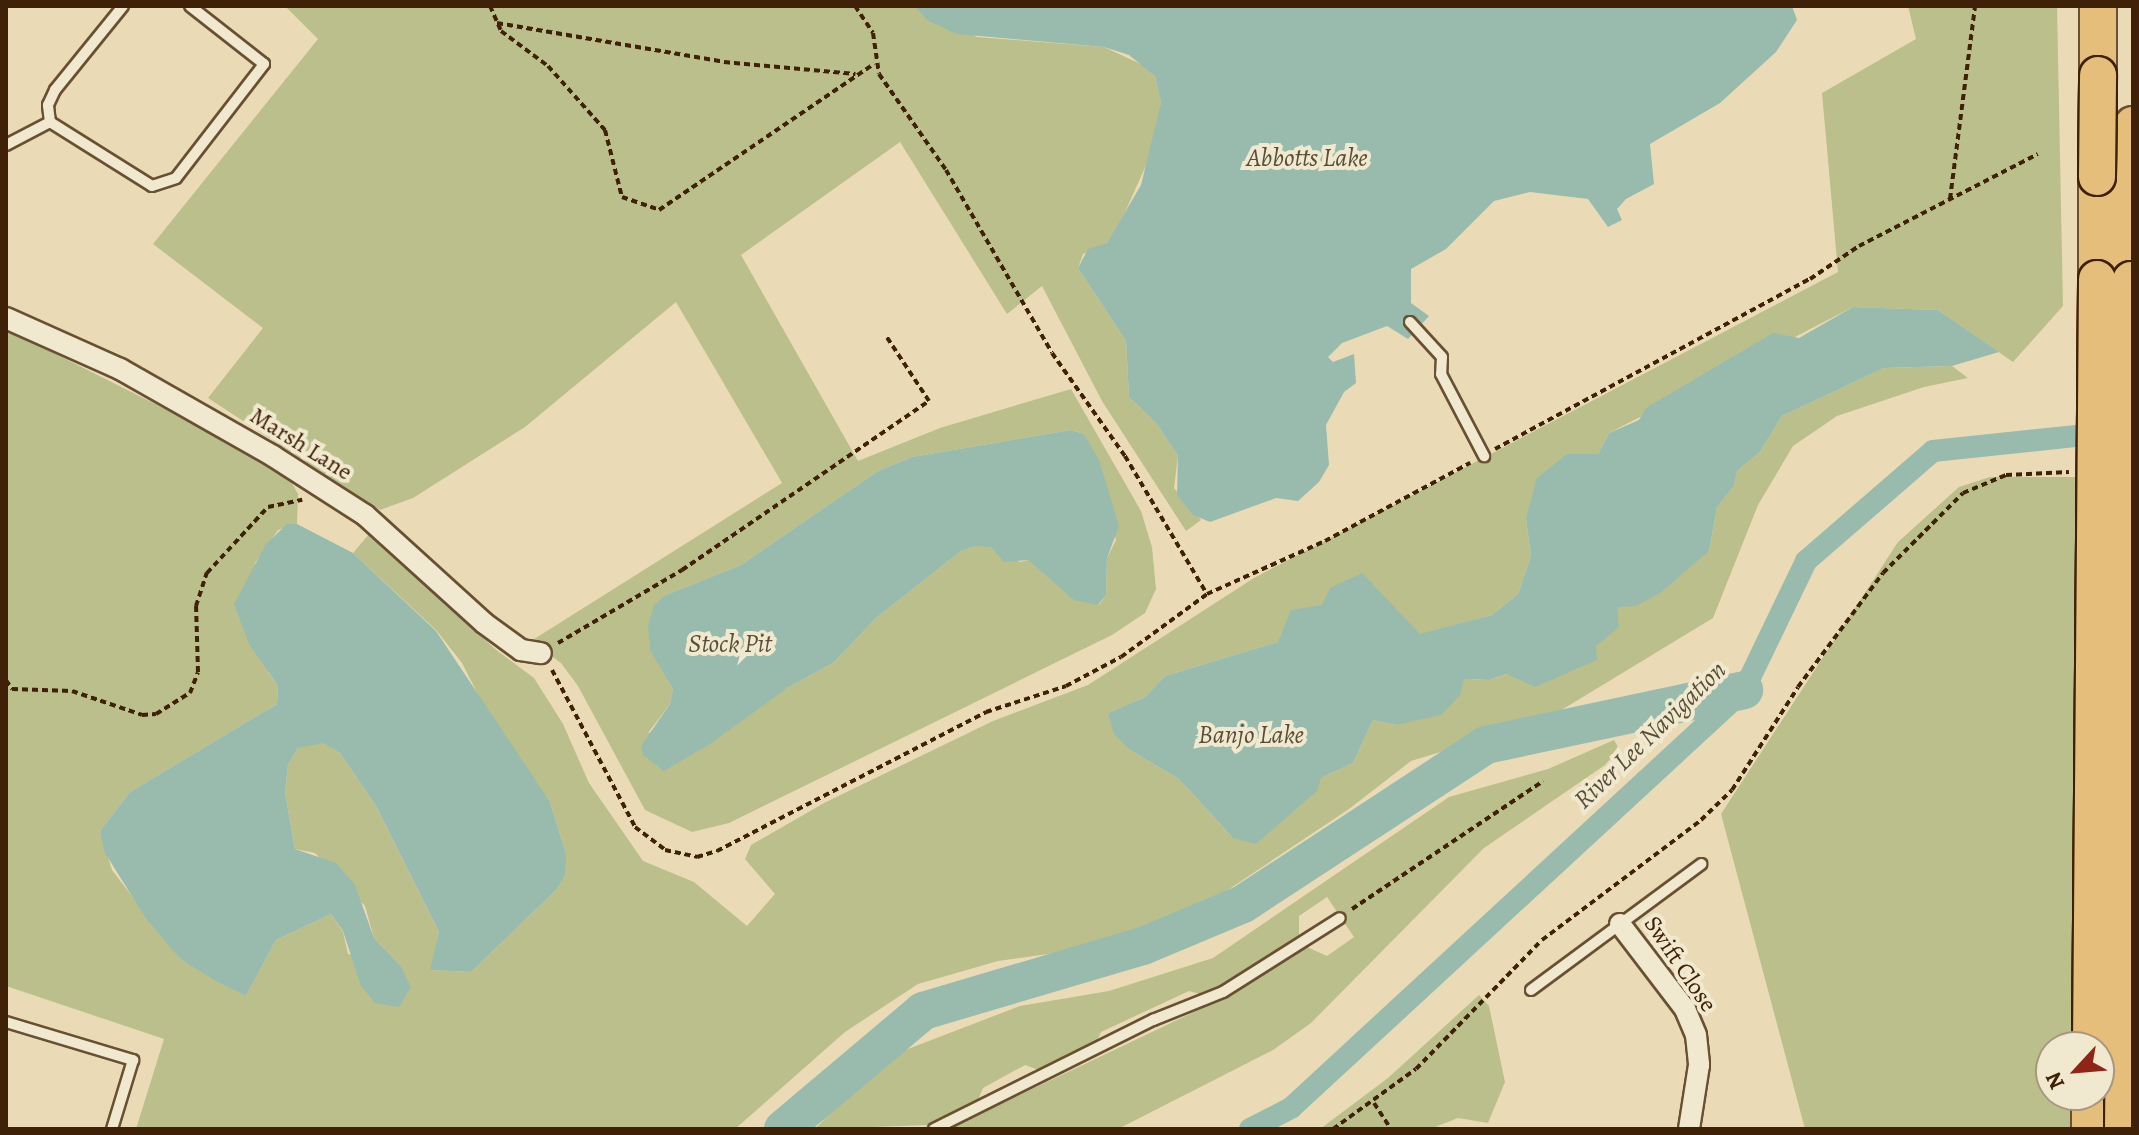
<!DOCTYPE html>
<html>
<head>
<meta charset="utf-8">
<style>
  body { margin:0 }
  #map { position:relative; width:2139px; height:1135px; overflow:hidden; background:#eadbb6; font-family:Alegreya,serif }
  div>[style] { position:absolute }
  .green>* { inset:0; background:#bbbf8b }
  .water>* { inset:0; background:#98bbae }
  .canal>* { height:22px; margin:-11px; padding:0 11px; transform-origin:11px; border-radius:11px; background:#98bbae }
  .river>* { height:38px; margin:-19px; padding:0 19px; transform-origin:19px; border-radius:19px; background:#98bbae }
  .path>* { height:4px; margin-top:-2px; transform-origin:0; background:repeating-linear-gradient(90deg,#3e2106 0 6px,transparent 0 10px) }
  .roads { filter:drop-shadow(2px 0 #695032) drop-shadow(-2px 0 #695032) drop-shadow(0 2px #695032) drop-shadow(0 -2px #695032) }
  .lane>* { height:10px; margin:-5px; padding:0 5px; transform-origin:5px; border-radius:5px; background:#f1e8d0 }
  .street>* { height:20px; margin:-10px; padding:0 10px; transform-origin:10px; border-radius:10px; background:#f1e8d0 }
  .highway>* { height:36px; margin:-18px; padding:0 18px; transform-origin:18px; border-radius:18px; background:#e5be7b }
  .bridges { filter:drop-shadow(2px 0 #3e2106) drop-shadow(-2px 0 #3e2106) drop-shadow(0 2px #3e2106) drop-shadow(0 -2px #3e2106) }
  .highway-bridge>* { height:36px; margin:-18px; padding:0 18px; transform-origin:18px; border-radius:18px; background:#e5be7b }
  span { translate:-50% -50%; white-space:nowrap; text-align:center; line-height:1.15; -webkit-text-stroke:8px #f1e8d0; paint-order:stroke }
  .street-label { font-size:24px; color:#3e2106 }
  .water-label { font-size:26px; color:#594f38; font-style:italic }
  .frame { position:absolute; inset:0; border:8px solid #3e2106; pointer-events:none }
  .north { position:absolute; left:2035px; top:1031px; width:80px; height:80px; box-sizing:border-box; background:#f1e8d0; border:2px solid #a9987f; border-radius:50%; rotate:244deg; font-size:22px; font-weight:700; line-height:32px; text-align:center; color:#3e2106 }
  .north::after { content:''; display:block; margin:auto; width:28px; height:36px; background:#8f2418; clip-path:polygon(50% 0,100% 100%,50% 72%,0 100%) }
</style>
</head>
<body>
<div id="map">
  <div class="green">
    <i style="clip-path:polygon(evenodd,285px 6px,915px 6px,977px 37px,1104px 47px,1145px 66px,1155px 76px,1161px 103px,1155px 145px,1122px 219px,1107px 243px,1083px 254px,1078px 268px,1126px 341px,1129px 397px,1156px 423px,1178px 456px,1174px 488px,1201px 520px,1186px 531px,1102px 401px,1042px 286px,1007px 314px,900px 142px,741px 255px,858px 461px,940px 428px,1071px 389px,1141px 511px,1152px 547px,1156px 589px,1145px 613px,1112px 635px,729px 823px,692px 832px,645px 810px,578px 686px,561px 663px,531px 641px,782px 483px,676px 302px,525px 427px,413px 498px,380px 510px,208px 398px,263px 328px,153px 244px,318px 39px,285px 6px,1071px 430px,1084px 434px,1116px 540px,1107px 558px,1106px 595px,1099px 605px,1028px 560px,1020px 562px,991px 546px,976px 546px,961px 551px,876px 618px,833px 663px,787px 688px,648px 733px,670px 704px,673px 689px,663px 671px,666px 595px,741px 565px,878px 471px,912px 457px,1071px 430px)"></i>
    <i style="clip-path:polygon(1908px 6px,2057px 6px,2063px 306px,2013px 362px,1938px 310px,1853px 307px,1609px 433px,1598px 454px,1567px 454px,1526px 519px,1531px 556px,1518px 594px,1492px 615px,1420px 635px,1322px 605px,1278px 642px,1165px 676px,1145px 697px,1108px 713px,1130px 750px,1179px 779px,1232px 837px,1321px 778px,1353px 763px,1373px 720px,1396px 725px,1464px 679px,1489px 680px,1596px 646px,1617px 607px,1709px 551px,1717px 507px,1734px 486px,1737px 471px,1760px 452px,1782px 416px,1884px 368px,1952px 366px,1968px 378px,1924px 387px,1837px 416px,1793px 446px,1758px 505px,1713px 618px,1545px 720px,1411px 761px,1349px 809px,1171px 928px,1120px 944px,998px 961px,918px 984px,845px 1032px,735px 1129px,136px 1129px,164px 1039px,6px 986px,6px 329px,217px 435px,289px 478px,298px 494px,297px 524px,278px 530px,255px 563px,268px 672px,278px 686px,277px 704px,130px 792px,100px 831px,112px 870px,180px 959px,246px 996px,276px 940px,331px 914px,343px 932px,348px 954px,400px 965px,374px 938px,365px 906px,315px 853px,295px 849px,285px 793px,288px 765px,298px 748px,310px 742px,324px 743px,340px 753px,376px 806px,439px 932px,431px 970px,471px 972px,556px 890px,566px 854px,550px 802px,490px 718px,462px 663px,436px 630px,353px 553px,370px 533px,495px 649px,534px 678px,563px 724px,589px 783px,643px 861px,694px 882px,747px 926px,775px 894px,745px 859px,751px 845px,824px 803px,993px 721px,1088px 685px,1254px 578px,1838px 272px,1822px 93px,1916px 39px)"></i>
    <i style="clip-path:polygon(1990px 477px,2080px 477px,2075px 1047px,2051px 1047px,2051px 1095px,2075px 1095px,2074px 1129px,1805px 1129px,1721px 814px,1898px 542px,1959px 487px)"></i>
    <i style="clip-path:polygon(1614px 740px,1619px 749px,1605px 765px,1484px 848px,1311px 1023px,1273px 1050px,1118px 1129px,948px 1129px,1217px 1001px,1307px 947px,1327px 956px,1354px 937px,1327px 897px,1299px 916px,1299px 939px,1235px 979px,1203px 995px,1189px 991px,1101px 1032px,1096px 1043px,1039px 1070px,1025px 1065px,983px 1088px,978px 1100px,928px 1125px,815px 1129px,872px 1071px,900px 1052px,1020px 1006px,1109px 991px,1213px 958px,1449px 797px,1548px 769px)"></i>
    <i style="clip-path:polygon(1479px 995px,1489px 1006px,1505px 1082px,1488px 1123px,1458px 1118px,1430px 1129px,1320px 1129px,1388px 1078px)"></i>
  </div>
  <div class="water">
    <i style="clip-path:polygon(915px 6px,1792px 6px,1797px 20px,1776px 52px,1720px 103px,1650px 144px,1654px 184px,1626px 199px,1617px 209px,1622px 220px,1608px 227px,1588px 199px,1530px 192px,1494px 201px,1446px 249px,1411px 269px,1411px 303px,1429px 316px,1408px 339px,1387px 326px,1342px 343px,1328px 357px,1333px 362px,1354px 354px,1356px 383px,1344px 392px,1326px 425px,1329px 465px,1319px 482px,1298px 501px,1276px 498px,1210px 522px,1193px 515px,1177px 495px,1178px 456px,1156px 423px,1129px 397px,1126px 341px,1078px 268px,1088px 249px,1107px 243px,1141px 185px,1161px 103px,1155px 76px,1129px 55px,1104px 47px,957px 34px,927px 20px)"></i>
    <i style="clip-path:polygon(1853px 307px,1938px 310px,1999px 352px,1952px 366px,1884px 368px,1782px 416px,1760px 452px,1737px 471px,1734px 486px,1717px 507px,1709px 551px,1660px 593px,1636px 606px,1617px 607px,1619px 627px,1596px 646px,1597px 660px,1535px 687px,1507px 674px,1489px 680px,1464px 679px,1460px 695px,1441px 715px,1396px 725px,1373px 720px,1353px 763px,1321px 778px,1317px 791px,1256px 844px,1233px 838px,1179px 779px,1130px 750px,1114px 734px,1108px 713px,1145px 697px,1165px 676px,1278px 642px,1291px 610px,1322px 605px,1330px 588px,1362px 573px,1420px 634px,1492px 615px,1518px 594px,1531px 556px,1526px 519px,1537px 478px,1567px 454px,1598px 454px,1609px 433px,1639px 420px,1646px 408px,1773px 333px,1799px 338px)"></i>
    <i style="clip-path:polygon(1071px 430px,1084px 434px,1099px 460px,1119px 526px,1107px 558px,1106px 595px,1098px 605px,1074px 600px,1028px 560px,1004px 562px,991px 547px,976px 546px,961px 551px,876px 618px,833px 663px,787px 688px,710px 744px,664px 771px,643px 755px,641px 746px,670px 704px,673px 689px,650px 650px,648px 625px,654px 605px,666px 595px,741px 565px,878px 471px,912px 457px)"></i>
    <i style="clip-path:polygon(287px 524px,297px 524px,353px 553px,436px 631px,550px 802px,566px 854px,565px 875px,556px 890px,471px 972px,430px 970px,439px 932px,376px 806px,340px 753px,323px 743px,298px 748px,288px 765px,285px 793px,295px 849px,336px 863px,355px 885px,374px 938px,400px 965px,411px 987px,399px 1007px,375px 1003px,361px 986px,343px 931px,331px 914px,276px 940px,246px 996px,216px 981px,180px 959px,145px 917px,105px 853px,100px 831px,130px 792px,277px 704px,278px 686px,249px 644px,234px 604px,266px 544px)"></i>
  </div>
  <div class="canal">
    <i style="left:1250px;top:1129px;width:46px;rotate:-27.1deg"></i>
    <i style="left:1291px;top:1108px;width:616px;rotate:-42.7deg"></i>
    <i style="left:1744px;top:690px;width:143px;rotate:-64.3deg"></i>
    <i style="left:1806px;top:561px;width:168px;rotate:-40.9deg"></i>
    <i style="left:1933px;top:451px;width:173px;rotate:-6deg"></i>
  </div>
  <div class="river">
    <i style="left:783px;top:1129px;width:183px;rotate:-40.1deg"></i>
    <i style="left:923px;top:1011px;width:229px;rotate:-16.5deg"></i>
    <i style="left:1143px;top:946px;width:108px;rotate:-22.8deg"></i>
    <i style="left:1243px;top:904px;width:290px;rotate:-33.2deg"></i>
    <i style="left:1486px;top:745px;width:264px;rotate:-12deg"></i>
  </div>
  <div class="path">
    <i style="left:490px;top:6px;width:27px;rotate:66deg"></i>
    <i style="left:501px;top:31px;width:59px;rotate:36.7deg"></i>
    <i style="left:548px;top:66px;width:86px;rotate:48.3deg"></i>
    <i style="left:605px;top:130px;width:69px;rotate:75.8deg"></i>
    <i style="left:622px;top:197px;width:39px;rotate:19deg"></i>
    <i style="left:659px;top:210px;width:260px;rotate:-34.2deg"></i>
    <i style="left:855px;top:6px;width:32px;rotate:56deg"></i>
    <i style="left:873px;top:33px;width:41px;rotate:81.7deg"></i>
    <i style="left:879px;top:74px;width:117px;rotate:55.1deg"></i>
    <i style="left:946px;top:170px;width:211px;rotate:59.9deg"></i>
    <i style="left:1052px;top:353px;width:126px;rotate:54.7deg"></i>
    <i style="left:1125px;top:456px;width:161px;rotate:59.3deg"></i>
    <i style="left:497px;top:23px;width:230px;rotate:9.7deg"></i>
    <i style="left:724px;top:62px;width:132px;rotate:5.2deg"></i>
    <i style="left:1950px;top:199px;width:195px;rotate:-82.6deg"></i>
    <i style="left:1495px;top:449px;width:358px;rotate:-28.4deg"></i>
    <i style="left:1810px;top:279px;width:59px;rotate:-34deg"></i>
    <i style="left:1859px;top:246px;width:201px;rotate:-27.2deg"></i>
    <i style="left:558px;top:643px;width:144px;rotate:-30.5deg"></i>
    <i style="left:682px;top:570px;width:299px;rotate:-34.4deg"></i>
    <i style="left:929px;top:401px;width:78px;rotate:-123.5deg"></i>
    <i style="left:552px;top:670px;width:178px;rotate:62.1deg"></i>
    <i style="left:635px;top:827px;width:38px;rotate:37deg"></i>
    <i style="left:665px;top:850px;width:33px;rotate:12deg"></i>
    <i style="left:697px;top:857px;width:21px;rotate:-17deg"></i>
    <i style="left:717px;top:851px;width:303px;rotate:-27.3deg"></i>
    <i style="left:986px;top:712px;width:84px;rotate:-18deg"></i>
    <i style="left:1066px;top:686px;width:62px;rotate:-27.8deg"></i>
    <i style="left:1121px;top:657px;width:107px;rotate:-36.2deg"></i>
    <i style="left:1207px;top:594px;width:129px;rotate:-24.2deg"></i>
    <i style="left:1325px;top:541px;width:165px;rotate:-28.3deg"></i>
    <i style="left:6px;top:680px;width:11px;rotate:56deg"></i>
    <i style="left:12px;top:689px;width:60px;rotate:1.9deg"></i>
    <i style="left:72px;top:691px;width:74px;rotate:18.9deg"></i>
    <i style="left:142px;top:715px;width:14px;rotate:-4deg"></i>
    <i style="left:156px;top:714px;width:40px;rotate:-32deg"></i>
    <i style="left:190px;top:693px;width:22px;rotate:-69deg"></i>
    <i style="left:198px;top:672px;width:66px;rotate:-91.7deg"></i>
    <i style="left:196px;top:606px;width:35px;rotate:-72deg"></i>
    <i style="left:207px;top:573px;width:90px;rotate:-47.3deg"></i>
    <i style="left:268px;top:507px;width:35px;rotate:-12deg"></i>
    <i style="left:1352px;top:909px;width:230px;rotate:-33.8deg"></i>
    <i style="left:1374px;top:1103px;width:31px;rotate:57deg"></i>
    <i style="left:1333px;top:1129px;width:102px;rotate:-35.9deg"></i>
    <i style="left:1416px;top:1069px;width:180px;rotate:-45.7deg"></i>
    <i style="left:1542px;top:940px;width:199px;rotate:-37deg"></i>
    <i style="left:1701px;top:820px;width:43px;rotate:-44.1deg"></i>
    <i style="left:1732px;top:790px;width:122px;rotate:-57.3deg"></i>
    <i style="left:1798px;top:687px;width:142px;rotate:-53.3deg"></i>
    <i style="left:1883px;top:573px;width:113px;rotate:-45deg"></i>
    <i style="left:1963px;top:493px;width:47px;rotate:-22.7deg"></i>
    <i style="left:2006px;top:475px;width:63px;rotate:-2.7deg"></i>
  </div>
  <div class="roads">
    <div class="lane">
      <i style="left:50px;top:122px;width:120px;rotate:32.1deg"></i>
      <i style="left:152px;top:186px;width:25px;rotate:-18deg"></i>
      <i style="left:176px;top:178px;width:144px;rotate:-52.3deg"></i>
      <i style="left:264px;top:64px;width:94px;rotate:-141.9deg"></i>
      <i style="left:50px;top:122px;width:17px;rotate:-97deg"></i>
      <i style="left:48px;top:105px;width:17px;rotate:-65deg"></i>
      <i style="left:55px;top:90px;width:108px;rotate:-51deg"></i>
      <i style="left:6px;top:145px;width:50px;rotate:-27.6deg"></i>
      <i style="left:1410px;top:322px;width:47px;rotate:47.6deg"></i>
      <i style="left:1442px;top:357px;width:17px;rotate:93deg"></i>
      <i style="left:1441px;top:374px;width:93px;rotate:62.3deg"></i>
      <i style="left:1531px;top:990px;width:212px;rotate:-36.5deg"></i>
      <i style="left:6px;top:1022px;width:133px;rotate:16.7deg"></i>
      <i style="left:133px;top:1060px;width:72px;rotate:106.9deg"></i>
      <i style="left:934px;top:1129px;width:245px;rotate:-26.5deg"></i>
      <i style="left:1153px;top:1020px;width:75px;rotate:-21.8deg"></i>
      <i style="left:1223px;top:992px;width:138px;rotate:-32.3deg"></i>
    </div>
    <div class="street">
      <i style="left:6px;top:318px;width:125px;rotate:24.1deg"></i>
      <i style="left:120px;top:369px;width:176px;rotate:29.6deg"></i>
      <i style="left:273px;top:456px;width:109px;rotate:32.7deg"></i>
      <i style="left:365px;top:515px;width:161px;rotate:42.2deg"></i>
      <i style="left:484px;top:623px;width:46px;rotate:36.1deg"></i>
      <i style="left:521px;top:650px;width:20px;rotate:9deg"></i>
      <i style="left:1620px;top:924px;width:107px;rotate:52.6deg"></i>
      <i style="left:1685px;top:1009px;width:28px;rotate:67deg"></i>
      <i style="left:1696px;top:1035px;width:30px;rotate:84deg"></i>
      <i style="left:1699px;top:1065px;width:65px;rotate:98.9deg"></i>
    </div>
    <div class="highway">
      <i style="left:2098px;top:75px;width:69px;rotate:-90deg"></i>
      <i style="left:2097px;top:279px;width:102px;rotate:-90deg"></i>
      <i style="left:2131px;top:280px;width:155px;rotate:-89.3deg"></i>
      <i style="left:2090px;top:1129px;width:34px;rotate:-90deg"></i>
    </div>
  </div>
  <div class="bridges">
    <div class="highway-bridge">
      <i style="left:2097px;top:177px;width:102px;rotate:-89.4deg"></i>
      <i style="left:2091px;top:1047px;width:768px;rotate:-89.55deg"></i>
      <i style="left:2123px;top:1129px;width:849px;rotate:-89.46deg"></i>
    </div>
  </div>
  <div class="street-label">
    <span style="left:301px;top:444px;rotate:32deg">Marsh Lane</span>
    <span style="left:1680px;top:964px;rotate:56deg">Swift Close</span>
  </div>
  <div class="water-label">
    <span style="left:1307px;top:158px">Abbotts Lake</span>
    <span style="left:730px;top:644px">Stock Pit</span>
    <span style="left:1251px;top:735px">Banjo Lake</span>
    <span style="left:1650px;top:735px;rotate:-44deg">River Lee Navigation</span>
  </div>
  <div class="frame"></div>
  <div class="north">N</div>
</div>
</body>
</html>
